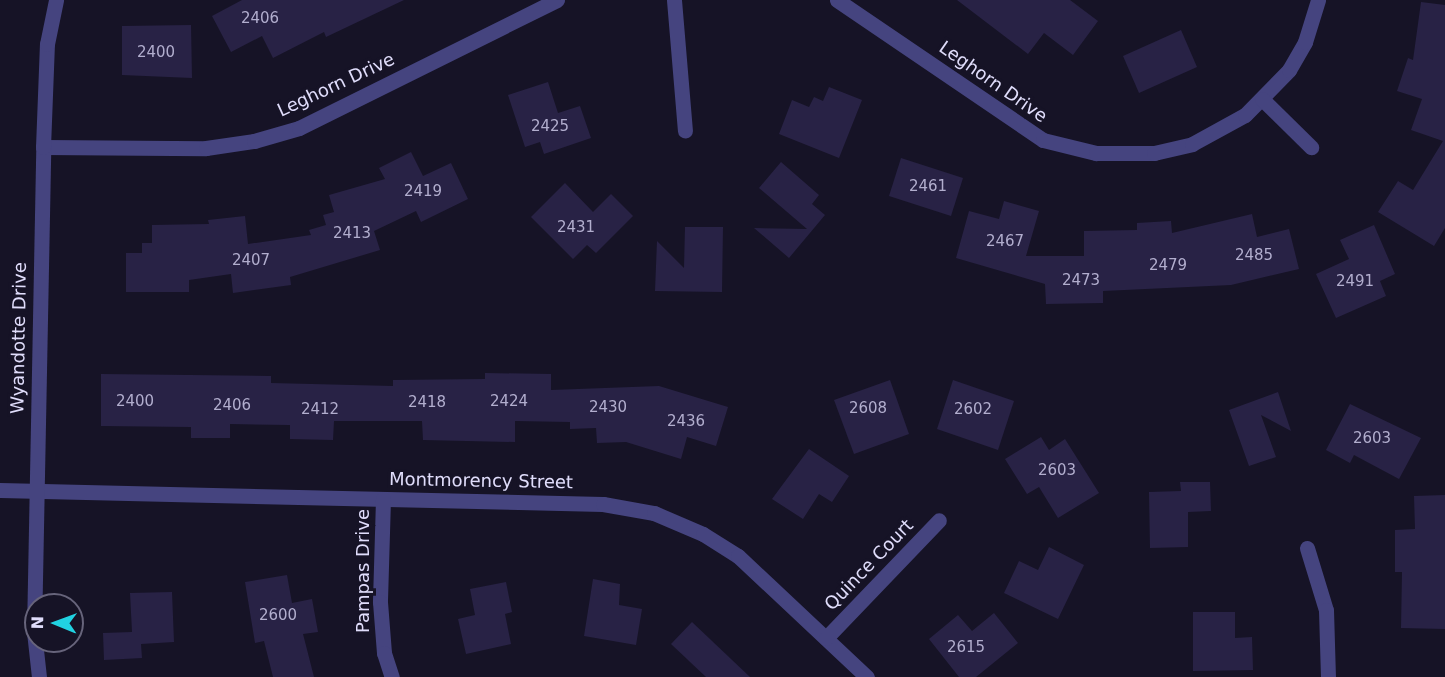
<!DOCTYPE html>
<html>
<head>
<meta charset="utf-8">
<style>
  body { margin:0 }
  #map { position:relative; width:1445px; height:677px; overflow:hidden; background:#161326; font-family:"DejaVu Sans",sans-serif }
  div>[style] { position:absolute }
  .building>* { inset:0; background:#282245 }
  .street>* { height:15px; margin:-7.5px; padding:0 7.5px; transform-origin:7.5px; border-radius:7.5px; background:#45447f }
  span { translate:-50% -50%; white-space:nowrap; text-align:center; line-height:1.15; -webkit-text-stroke:6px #161326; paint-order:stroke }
  .number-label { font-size:15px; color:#b2aece }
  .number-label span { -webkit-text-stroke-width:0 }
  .street-label { font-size:18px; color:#e0ddfb }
  .north { position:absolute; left:24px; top:593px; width:60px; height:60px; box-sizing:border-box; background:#161326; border:2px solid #67647b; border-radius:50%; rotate:271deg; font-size:16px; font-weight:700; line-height:24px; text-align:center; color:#e0ddfb }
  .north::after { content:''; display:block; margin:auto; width:21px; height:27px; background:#21d2e2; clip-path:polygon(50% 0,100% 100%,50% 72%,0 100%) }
</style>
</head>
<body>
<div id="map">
  <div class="building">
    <i style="clip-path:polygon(242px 0,404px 0,326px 37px,324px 32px,273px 58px,262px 36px,231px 52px,212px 16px)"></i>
    <i style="clip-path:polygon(957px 0,1070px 0,1098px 21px,1073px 55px,1044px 33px,1028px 54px)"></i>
    <i style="clip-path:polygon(1421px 2px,1445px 5px,1445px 228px,1434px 246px,1378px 212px,1398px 181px,1413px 190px,1443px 141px,1411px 130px,1422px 99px,1397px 91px,1408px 58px,1413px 60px)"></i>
    <i style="clip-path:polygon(191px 25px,192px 78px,122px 75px,122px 26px)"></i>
    <i style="clip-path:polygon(1181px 30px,1197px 67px,1139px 93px,1123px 56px)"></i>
    <i style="clip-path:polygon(548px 82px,558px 113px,580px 106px,591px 138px,544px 154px,540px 142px,525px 147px,508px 95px)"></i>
    <i style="clip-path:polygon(829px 87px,862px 100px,839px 158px,779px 134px,792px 100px,809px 107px,814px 97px,823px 101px)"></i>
    <i style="clip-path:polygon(411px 152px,423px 176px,451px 163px,468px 199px,421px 222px,416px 211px,374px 231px,380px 250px,290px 277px,291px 285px,233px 293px,231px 274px,189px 280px,189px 292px,126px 292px,126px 253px,142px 253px,142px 243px,152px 243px,152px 225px,209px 224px,208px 220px,245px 216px,248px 244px,311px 235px,309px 230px,326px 225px,323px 215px,334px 212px,329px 195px,385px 179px,379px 168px)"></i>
    <i style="clip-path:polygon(901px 158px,963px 178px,951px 216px,889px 196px)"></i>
    <i style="clip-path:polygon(781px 162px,819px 195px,812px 204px,825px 215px,789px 258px,754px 228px,807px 229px,759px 188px)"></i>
    <i style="clip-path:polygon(565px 183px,593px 212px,611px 194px,633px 216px,596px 253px,587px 245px,573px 259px,531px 217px)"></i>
    <i style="clip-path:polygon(1004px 201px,1039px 211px,1026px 256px,1084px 256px,1084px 231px,1137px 230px,1137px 223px,1171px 221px,1172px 233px,1252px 214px,1257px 237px,1289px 229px,1299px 269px,1231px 285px,1103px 291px,1103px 303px,1046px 304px,1045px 284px,956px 258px,969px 211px,999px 219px)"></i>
    <i style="clip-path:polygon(1374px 225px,1395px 274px,1380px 281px,1386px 296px,1336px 318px,1316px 274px,1349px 259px,1340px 240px)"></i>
    <i style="clip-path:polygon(685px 227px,723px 227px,722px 292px,655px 291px,657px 241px,684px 268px)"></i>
    <i style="clip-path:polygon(485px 373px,551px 374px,551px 390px,659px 386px,728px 407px,716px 446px,687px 437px,681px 459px,626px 442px,597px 443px,596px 428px,570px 429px,570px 422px,515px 421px,515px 442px,423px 440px,422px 421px,334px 421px,333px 440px,290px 439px,290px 425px,230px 424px,230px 438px,191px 438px,191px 427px,101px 426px,101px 374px,271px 376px,271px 383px,393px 386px,393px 380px,485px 379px)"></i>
    <i style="clip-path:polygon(890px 380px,909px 434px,854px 454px,834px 400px)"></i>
    <i style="clip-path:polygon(953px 380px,1014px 401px,998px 450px,937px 429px)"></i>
    <i style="clip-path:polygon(1278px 392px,1291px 431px,1261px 415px,1276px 457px,1249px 466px,1229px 410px)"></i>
    <i style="clip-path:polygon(1350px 404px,1421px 438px,1399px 479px,1354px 455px,1350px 463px,1326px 450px)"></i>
    <i style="clip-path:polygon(1041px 437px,1049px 450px,1065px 439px,1099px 493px,1058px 518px,1039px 487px,1027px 494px,1005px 459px)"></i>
    <i style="clip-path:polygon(809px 449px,849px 476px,832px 502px,819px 494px,803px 519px,772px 499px)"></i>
    <i style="clip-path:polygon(1180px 482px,1210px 482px,1211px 511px,1188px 512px,1188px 547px,1150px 548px,1149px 492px,1181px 491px)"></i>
    <i style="clip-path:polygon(1445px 495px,1445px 629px,1401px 628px,1402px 572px,1395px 572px,1395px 530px,1415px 529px,1414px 496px)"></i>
    <i style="clip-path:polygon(1049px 547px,1084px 565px,1058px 619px,1004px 593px,1019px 561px,1038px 570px)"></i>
    <i style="clip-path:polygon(287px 575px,292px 603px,312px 599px,318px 632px,303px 634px,314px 677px,273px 677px,264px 641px,255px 643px,245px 582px)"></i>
    <i style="clip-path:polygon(593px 579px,620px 584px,619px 605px,642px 609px,636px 645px,584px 636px)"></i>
    <i style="clip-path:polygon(506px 582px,512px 612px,505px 614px,511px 644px,466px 654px,458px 619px,475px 615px,470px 589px)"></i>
    <i style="clip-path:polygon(172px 592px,174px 642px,141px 644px,142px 658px,104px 660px,103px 633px,132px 632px,130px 593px)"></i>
    <i style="clip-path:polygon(1193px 612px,1235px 612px,1235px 638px,1252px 637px,1253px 670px,1193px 671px)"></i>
    <i style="clip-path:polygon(994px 613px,1018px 643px,976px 677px,959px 677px,929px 639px,958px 615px,972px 631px)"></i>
    <i style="clip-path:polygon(692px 622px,750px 677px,706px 677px,671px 644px)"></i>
  </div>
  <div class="street">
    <i style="left:674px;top:0;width:131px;rotate:85.2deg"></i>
    <i style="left:837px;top:0;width:249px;rotate:34.2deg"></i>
    <i style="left:1043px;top:140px;width:55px;rotate:13.8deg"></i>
    <i style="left:1096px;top:153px;width:58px"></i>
    <i style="left:1154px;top:153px;width:39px;rotate:-13deg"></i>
    <i style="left:1192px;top:144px;width:60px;rotate:-28.7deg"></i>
    <i style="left:1245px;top:115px;width:63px;rotate:-45.6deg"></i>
    <i style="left:1289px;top:70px;width:32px;rotate:-60deg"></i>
    <i style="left:1305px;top:42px;width:44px;rotate:-72.8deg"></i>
    <i style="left:1262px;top:99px;width:69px;rotate:44.4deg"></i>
    <i style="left:43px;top:147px;width:163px;rotate:0.4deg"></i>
    <i style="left:206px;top:148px;width:49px;rotate:-8.3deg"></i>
    <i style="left:254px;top:141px;width:47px;rotate:-16.1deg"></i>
    <i style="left:299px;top:128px;width:288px;rotate:-26.4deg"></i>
    <i style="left:0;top:490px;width:603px;rotate:1.33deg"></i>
    <i style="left:603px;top:504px;width:52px;rotate:10deg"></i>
    <i style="left:654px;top:513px;width:53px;rotate:23.2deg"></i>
    <i style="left:703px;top:534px;width:41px;rotate:32.2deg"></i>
    <i style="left:738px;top:556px;width:177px;rotate:43.2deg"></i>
    <i style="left:383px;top:499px;width:103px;rotate:91.7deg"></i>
    <i style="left:380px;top:602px;width:51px;rotate:85.5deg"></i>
    <i style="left:384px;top:653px;width:25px;rotate:72deg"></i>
    <i style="left:1307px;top:548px;width:65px;rotate:73deg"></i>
    <i style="left:1326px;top:610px;width:67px;rotate:88.3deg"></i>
    <i style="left:826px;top:638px;width:163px;rotate:-46.2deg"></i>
    <i style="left:39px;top:677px;width:45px;rotate:-96.3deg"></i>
    <i style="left:34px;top:632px;width:485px;rotate:-88.9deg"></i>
    <i style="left:43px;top:147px;width:103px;rotate:-87.8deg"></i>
    <i style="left:47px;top:44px;width:45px;rotate:-78.4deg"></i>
  </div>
  <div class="number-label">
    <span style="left:260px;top:19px">2406</span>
    <span style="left:156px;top:53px">2400</span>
    <span style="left:550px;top:127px">2425</span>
    <span style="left:928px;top:187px">2461</span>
    <span style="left:423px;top:192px">2419</span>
    <span style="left:576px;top:228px">2431</span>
    <span style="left:352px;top:234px">2413</span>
    <span style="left:1005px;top:242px">2467</span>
    <span style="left:1254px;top:256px">2485</span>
    <span style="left:251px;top:261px">2407</span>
    <span style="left:1168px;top:266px">2479</span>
    <span style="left:1081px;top:281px">2473</span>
    <span style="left:1355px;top:282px">2491</span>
    <span style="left:135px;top:402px">2400</span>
    <span style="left:509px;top:402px">2424</span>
    <span style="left:427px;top:403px">2418</span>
    <span style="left:232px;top:406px">2406</span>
    <span style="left:608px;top:408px">2430</span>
    <span style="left:868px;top:409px">2608</span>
    <span style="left:320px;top:410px">2412</span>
    <span style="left:973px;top:410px">2602</span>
    <span style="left:686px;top:422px">2436</span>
    <span style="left:1372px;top:439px">2603</span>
    <span style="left:1057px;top:471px">2603</span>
    <span style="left:278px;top:616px">2600</span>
    <span style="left:966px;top:648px">2615</span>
  </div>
  <div class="street-label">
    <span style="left:993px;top:82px;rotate:35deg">Leghorn Drive</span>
    <span style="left:336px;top:85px;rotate:-25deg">Leghorn Drive</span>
    <span style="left:19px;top:338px;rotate:-89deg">Wyandotte Drive</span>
    <span style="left:481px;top:481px;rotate:1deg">Montmorency Street</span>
    <span style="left:869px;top:565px;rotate:-46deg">Quince Court</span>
    <span style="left:363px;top:571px;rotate:-90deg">Pampas Drive</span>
  </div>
  <div class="north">N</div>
</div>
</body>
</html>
